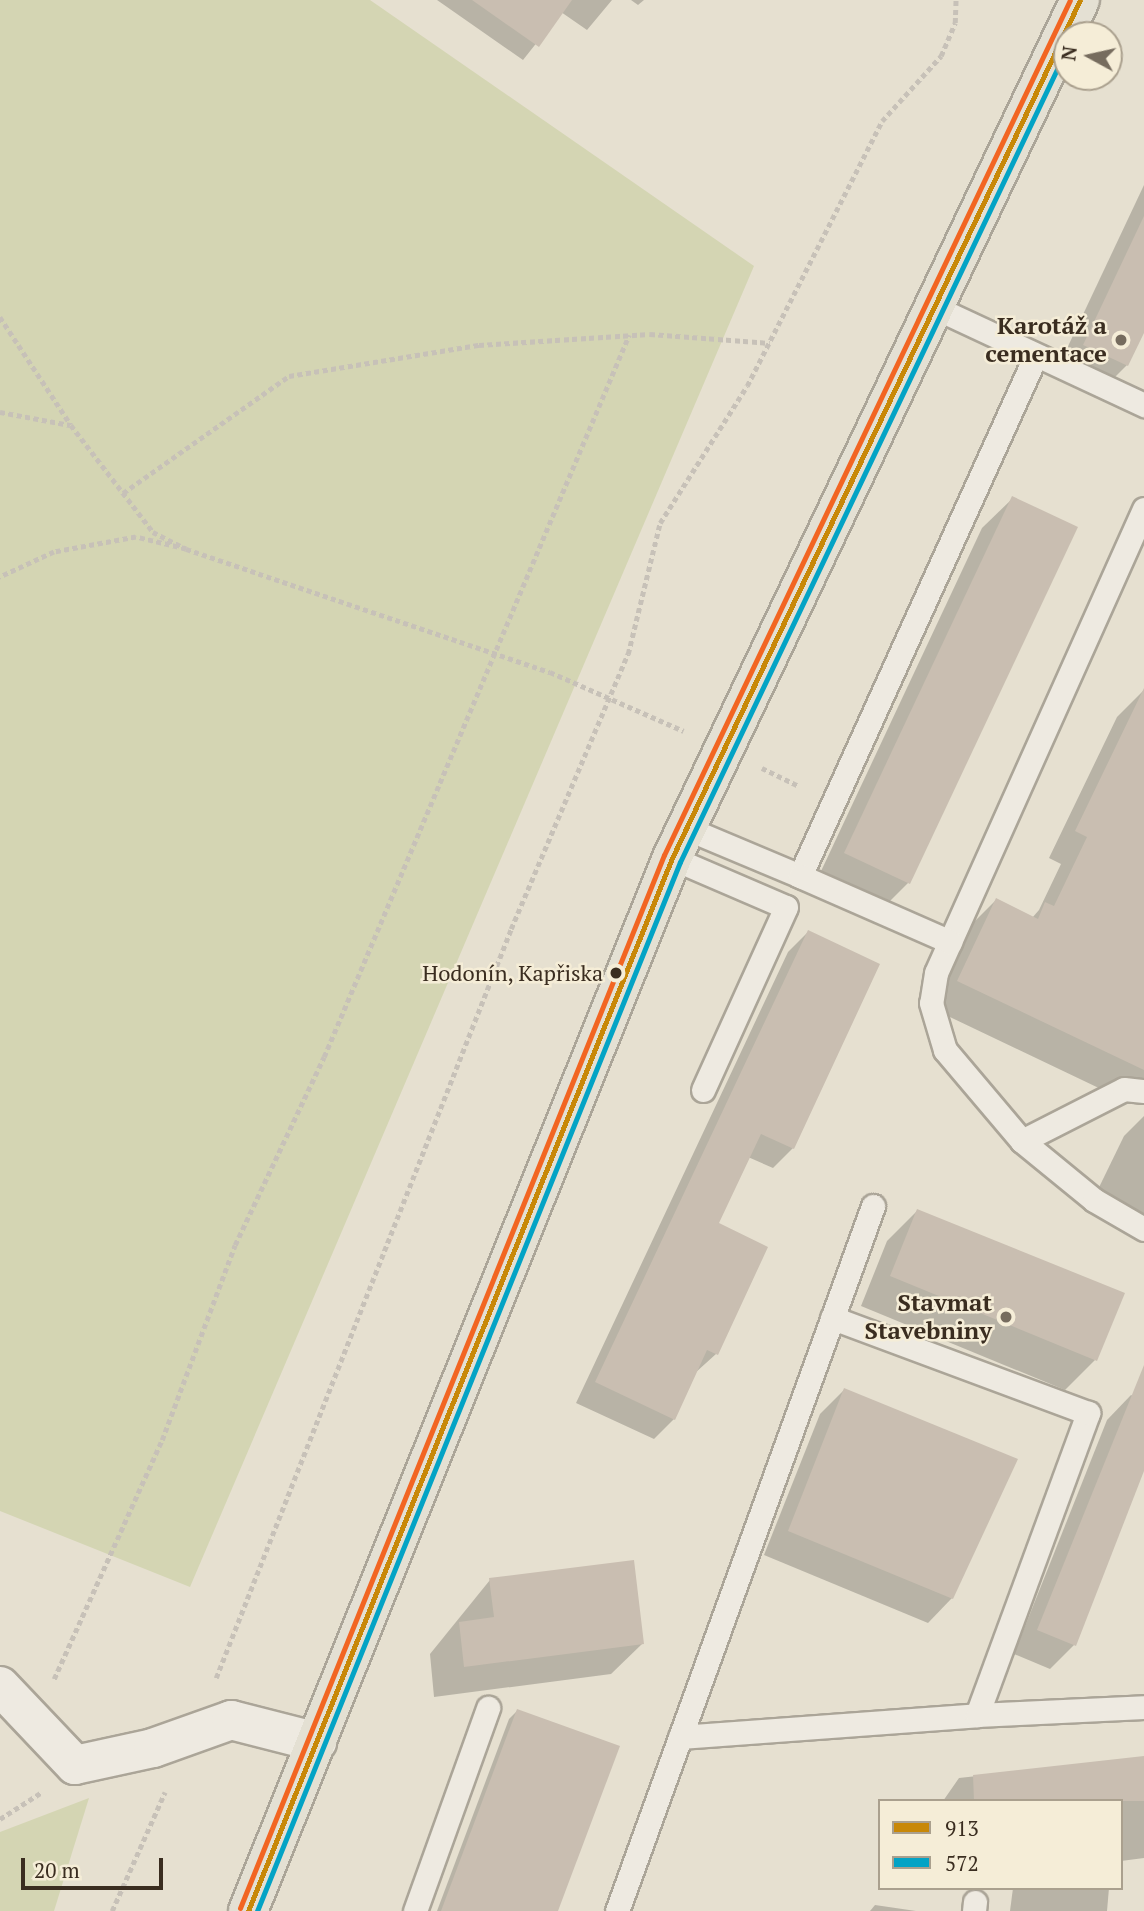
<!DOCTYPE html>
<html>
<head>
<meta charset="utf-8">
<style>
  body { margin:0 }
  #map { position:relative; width:1144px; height:1911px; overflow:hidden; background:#e6e0d0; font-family:"PT Serif",serif }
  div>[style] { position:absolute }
  .green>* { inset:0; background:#d4d5b3 }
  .shadow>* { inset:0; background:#0003 }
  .building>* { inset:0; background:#c9beb1 }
  .path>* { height:4.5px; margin-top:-2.25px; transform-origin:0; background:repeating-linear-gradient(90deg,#c7c1b8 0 5px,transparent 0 8.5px) }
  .roads { filter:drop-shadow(2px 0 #aba598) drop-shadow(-2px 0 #aba598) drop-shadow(0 2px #aba598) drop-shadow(0 -2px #aba598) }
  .service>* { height:23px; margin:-11.5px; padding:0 11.5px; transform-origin:11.5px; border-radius:11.5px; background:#eeeae1 }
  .minor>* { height:38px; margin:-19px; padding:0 19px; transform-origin:19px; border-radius:19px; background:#eeeae1 }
  .primary>* { height:38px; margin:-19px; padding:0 19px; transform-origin:19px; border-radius:19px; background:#e4e0d3 }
  .bus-1>* { height:5px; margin:-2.5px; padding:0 2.5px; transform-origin:2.5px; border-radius:2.5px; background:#c88808 }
  .bus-2>* { height:5px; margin:-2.5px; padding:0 2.5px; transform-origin:2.5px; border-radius:2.5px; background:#03a3c5 }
  .bus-3>* { height:5px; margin:-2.5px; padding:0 2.5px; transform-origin:2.5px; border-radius:2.5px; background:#f26522 }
  .dots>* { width:19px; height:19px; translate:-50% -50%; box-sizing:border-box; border:4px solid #f5edd7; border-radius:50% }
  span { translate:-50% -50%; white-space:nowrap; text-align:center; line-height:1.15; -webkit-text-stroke:5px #f5edd7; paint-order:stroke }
  .bus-label { font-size:22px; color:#3a2d20 }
  .right { translate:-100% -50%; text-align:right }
  .poi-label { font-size:24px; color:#3a2d20; font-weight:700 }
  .legend { position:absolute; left:878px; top:1799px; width:245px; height:91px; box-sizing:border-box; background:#f5edd7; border:2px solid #aaa08e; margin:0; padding:9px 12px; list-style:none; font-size:21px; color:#3a2d20 }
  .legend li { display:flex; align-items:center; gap:14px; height:35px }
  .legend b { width:35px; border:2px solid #aaa08e }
  .north { position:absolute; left:1053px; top:21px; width:70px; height:70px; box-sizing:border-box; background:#f5edd7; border:2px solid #aaa08e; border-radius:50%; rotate:278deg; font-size:19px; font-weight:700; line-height:28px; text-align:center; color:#3a2d20 }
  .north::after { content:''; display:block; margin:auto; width:24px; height:32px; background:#766c5e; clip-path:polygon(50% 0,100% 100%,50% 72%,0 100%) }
  .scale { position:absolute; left:21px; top:1858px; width:142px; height:32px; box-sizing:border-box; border:4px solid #3a2d20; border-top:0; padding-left:9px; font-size:21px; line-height:24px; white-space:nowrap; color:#3a2d20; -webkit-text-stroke:5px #f5edd7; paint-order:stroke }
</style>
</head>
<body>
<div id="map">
  <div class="green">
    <i style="clip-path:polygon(0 0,370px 0,754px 266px,190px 1587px,0 1511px)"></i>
    <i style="clip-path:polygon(89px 1798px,54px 1911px,0 1911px,0 1832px)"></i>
  </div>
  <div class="shadow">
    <i style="clip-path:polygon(437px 0,612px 0,587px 30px,561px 12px,523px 60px)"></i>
    <i style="clip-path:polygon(631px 0,644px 0,638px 5px)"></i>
    <i style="clip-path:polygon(1144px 185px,1144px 329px,1127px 365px,1097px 395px,1054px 376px)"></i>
    <i style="clip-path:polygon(1013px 498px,908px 883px,878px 913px,815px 884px,982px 528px)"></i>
    <i style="clip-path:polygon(1144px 690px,1144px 1083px,1126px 1101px,931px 1008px,969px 927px,996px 900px,1032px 918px,1039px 910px,1061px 864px,1049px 858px,1117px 717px)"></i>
    <i style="clip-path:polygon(808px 932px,878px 965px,793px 1148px,773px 1168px,748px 1157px,716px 1224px,716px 1354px,695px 1373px,674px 1419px,654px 1439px,576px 1403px,788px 952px)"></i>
    <i style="clip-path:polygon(1144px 1116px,1144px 1239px,1087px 1212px,1124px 1136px)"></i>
    <i style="clip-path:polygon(917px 1211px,1095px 1360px,1065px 1390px,861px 1306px,887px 1241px)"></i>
    <i style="clip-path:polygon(844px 1390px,1016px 1460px,952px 1598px,928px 1623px,764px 1555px,820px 1414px)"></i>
    <i style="clip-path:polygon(1131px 1395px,1144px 1401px,1144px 1466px,1074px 1645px,1050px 1669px,1014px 1654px,1107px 1420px)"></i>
    <i style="clip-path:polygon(490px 1580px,642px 1644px,611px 1674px,434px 1697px,430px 1654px)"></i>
    <i style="clip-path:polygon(517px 1711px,556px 1911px,437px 1911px,509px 1719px)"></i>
    <i style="clip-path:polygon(1144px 1758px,1144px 1858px,1121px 1861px,1121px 1801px,943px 1801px,959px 1778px)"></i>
    <i style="clip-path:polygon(1013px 1888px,1109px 1888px,1107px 1911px,1010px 1911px)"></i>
    <i style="clip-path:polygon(875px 1905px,916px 1911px,870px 1911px)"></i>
  </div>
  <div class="building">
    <i style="clip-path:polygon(472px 0,572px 0,539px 47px)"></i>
    <i style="clip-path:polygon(1144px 216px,1144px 333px,1128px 366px,1083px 345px)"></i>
    <i style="clip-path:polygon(1012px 496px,1078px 527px,910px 884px,844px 853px)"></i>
    <i style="clip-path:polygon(1144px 688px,1144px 1070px,957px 981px,996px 898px,1038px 919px,1045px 902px,1054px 906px,1087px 837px,1075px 831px)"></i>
    <i style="clip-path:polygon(808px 930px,880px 964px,794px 1149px,761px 1134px,719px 1223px,768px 1247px,718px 1355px,707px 1350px,675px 1420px,595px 1382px)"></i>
    <i style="clip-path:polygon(917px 1209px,1125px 1293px,1097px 1361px,890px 1276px)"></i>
    <i style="clip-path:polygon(1144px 1365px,1144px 1471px,1076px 1646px,1037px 1630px)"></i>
    <i style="clip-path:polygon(844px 1388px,1018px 1459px,953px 1599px,788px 1531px)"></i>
    <i style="clip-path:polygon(634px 1560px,644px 1644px,464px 1667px,459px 1622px,494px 1617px,489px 1578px)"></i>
    <i style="clip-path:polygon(517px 1709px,620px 1746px,558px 1911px,441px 1911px)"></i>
    <i style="clip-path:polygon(1144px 1756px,1144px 1801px,974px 1801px,973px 1775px)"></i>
  </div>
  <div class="path">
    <i style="left:0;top:317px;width:129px;rotate:56.7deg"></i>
    <i style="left:71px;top:425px;width:135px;rotate:52.5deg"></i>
    <i style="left:153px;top:532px;width:37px;rotate:27deg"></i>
    <i style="left:186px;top:549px;width:51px;rotate:-166.5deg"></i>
    <i style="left:136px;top:537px;width:83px;rotate:169.6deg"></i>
    <i style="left:54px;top:552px;width:60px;rotate:155.2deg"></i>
    <i style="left:0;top:412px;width:71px;rotate:10.5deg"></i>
    <i style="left:123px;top:493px;width:203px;rotate:-35.2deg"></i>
    <i style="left:289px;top:376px;width:193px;rotate:-9.3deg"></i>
    <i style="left:479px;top:345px;width:171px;rotate:-3.7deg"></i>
    <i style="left:650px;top:334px;width:120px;rotate:4.3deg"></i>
    <i style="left:186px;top:549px;width:384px;rotate:18.7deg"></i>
    <i style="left:550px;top:672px;width:146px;rotate:23.8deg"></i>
    <i style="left:762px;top:768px;width:41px;rotate:25.9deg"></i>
    <i style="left:216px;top:1678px;width:805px;rotate:-68.5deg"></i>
    <i style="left:511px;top:929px;width:299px;rotate:-67deg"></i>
    <i style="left:628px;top:654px;width:135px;rotate:-76.3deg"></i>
    <i style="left:660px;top:523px;width:162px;rotate:-57.6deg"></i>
    <i style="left:747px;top:386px;width:297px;rotate:-63deg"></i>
    <i style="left:882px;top:121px;width:88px;rotate:-47.8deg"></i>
    <i style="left:941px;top:56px;width:36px;rotate:-67deg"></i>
    <i style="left:955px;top:23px;width:23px;rotate:-88deg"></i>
    <i style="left:54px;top:1679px;width:262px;rotate:-65.7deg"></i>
    <i style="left:162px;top:1440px;width:208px;rotate:-69.5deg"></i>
    <i style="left:235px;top:1245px;width:208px;rotate:-64.7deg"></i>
    <i style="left:324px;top:1057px;width:784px;rotate:-67.1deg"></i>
    <i style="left:0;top:1819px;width:50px;rotate:-32.7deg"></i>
    <i style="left:112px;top:1911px;width:130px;rotate:-66deg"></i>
  </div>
  <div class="roads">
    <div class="service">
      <i style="left:936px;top:308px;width:230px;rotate:25deg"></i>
      <i style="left:1144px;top:509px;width:508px;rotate:114.15deg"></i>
      <i style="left:936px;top:973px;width:30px;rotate:99deg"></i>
      <i style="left:931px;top:1003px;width:49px;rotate:73.4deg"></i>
      <i style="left:945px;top:1050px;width:119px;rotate:49.8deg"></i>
      <i style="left:1022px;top:1141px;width:93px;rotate:39.3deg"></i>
      <i style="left:1094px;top:1200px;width:58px;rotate:30.1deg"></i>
      <i style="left:686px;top:828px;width:124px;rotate:22.8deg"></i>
      <i style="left:800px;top:876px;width:572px;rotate:-65.63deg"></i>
      <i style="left:672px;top:858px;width:124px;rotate:23.3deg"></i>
      <i style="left:786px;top:907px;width:201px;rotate:114.4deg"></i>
      <i style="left:800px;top:876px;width:164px;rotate:23.7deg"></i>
      <i style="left:1022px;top:1141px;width:114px;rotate:-27deg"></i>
      <i style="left:1124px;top:1089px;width:20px;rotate:6deg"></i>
      <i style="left:977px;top:1715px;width:167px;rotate:-2.7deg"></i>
      <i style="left:680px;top:1737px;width:298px;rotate:-4.2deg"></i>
      <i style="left:977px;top:1715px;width:322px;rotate:-69.8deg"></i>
      <i style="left:1088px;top:1413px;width:273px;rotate:-159.6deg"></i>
      <i style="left:415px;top:1911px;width:216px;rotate:-70.2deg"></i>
      <i style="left:617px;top:1911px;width:750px;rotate:-70.04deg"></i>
      <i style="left:974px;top:1911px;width:9px;rotate:-84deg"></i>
    </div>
    <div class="minor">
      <i style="left:0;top:1686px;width:109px;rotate:46.5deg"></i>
      <i style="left:75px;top:1765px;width:80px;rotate:-12.3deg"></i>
      <i style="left:153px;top:1748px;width:83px;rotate:-19.7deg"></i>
      <i style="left:231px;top:1720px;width:89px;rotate:14.3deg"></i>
    </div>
    <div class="primary">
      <i style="left:248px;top:1911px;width:1135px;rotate:-68.07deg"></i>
      <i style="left:672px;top:858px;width:950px;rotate:-64.57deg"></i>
    </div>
  </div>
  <div class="bus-1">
    <i style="left:248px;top:1911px;width:1135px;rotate:-68.07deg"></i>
    <i style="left:672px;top:858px;width:950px;rotate:-64.57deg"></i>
  </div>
  <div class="bus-2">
    <i style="left:257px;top:1911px;width:1131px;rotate:-68.04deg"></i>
    <i style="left:680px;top:862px;width:901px;rotate:-64.57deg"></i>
  </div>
  <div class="bus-3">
    <i style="left:240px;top:1908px;width:1135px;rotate:-68.07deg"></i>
    <i style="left:664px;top:855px;width:946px;rotate:-64.6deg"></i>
  </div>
  <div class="dots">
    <i style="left:1121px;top:340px;background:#766c5e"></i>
    <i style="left:616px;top:973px;background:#3a2d20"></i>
    <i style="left:1006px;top:1317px;background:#766c5e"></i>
  </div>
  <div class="bus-label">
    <span class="right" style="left:603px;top:973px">Hodonín, Kapřiska</span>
  </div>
  <div class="poi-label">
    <span class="right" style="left:1107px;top:340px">Karotáž a<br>cementace</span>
    <span class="right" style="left:992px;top:1317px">Stavmat<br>Stavebniny</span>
  </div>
  <ul class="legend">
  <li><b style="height:9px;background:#c88808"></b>913</li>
  <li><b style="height:9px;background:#03a3c5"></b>572</li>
  </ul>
  <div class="north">N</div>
  <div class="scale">20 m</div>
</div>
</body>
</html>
